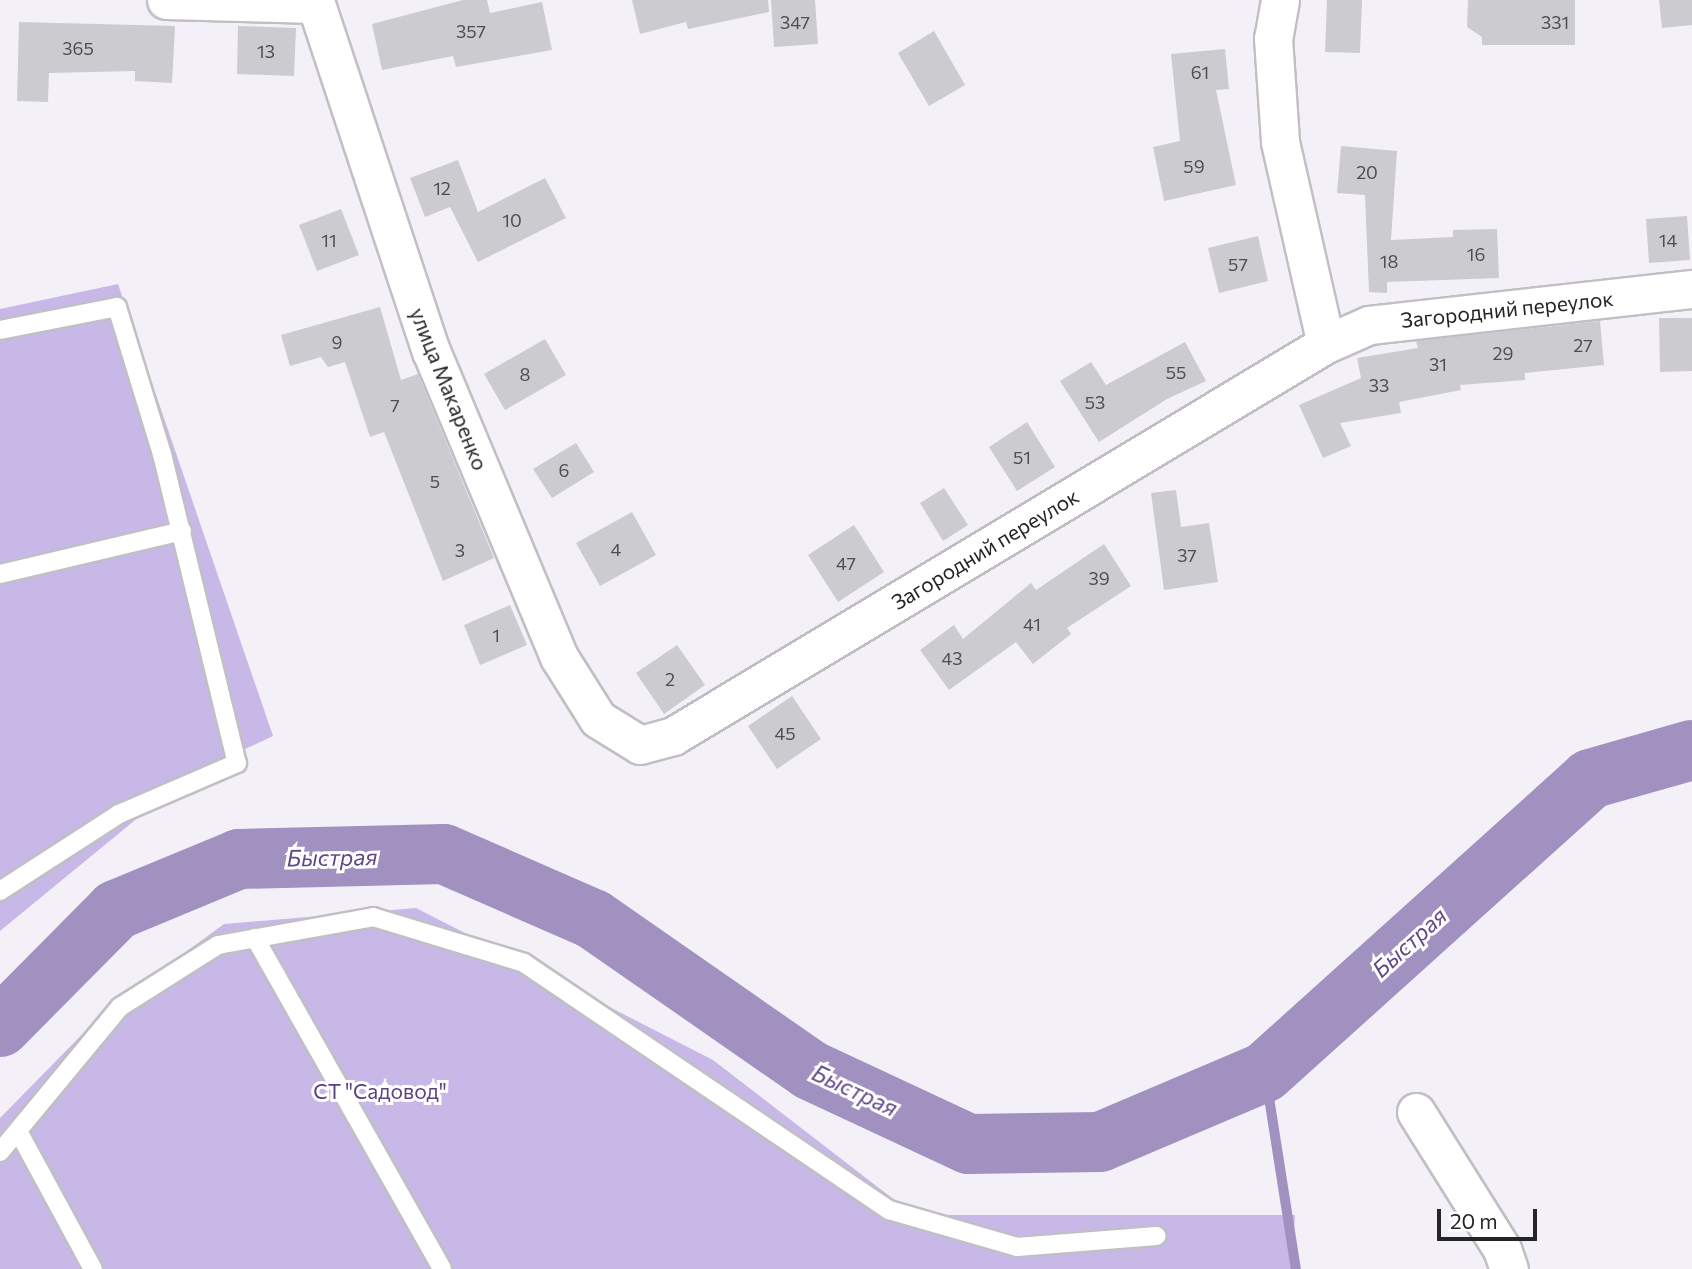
<!DOCTYPE html>
<html>
<head>
<meta charset="utf-8">
<style>
  body { margin:0 }
  #map { position:relative; width:1692px; height:1269px; overflow:hidden; background:#f3f1f7; font-family:Commissioner,sans-serif }
  div>[style] { position:absolute }
  .green>* { inset:0; background:#c8b8e8 }
  .stream>* { height:10px; margin:-5px; padding:0 5px; transform-origin:5px; border-radius:5px; background:#a091c1 }
  .river>* { height:60px; margin:-30px; padding:0 30px; transform-origin:30px; border-radius:30px; background:#a091c1 }
  .building>* { inset:0; background:#cccbd0 }
  .roads { filter:drop-shadow(2px 0 #c1bfc5) drop-shadow(-2px 0 #c1bfc5) drop-shadow(0 2px #c1bfc5) drop-shadow(0 -2px #c1bfc5) }
  .lane>* { height:18px; margin:-9px; padding:0 9px; transform-origin:9px; border-radius:9px; background:#fff }
  .street>* { height:37px; margin:-18.5px; padding:0 18.5px; transform-origin:18.5px; border-radius:18.5px; background:#fff }
  span { translate:-50% -50%; white-space:nowrap; text-align:center; line-height:1.15; -webkit-text-stroke:6px #fff; paint-order:stroke }
  .number-label { font-size:18px; color:#4f4e51 }
  .number-label span { -webkit-text-stroke-width:0 }
  .street-label { font-size:21px; color:#252527 }
  .park-label { font-size:21px; color:#5a4381 }
  .water-label { font-size:23px; color:#604988; font-style:italic }
  .scale { position:absolute; left:1437px; top:1209px; width:100px; height:32px; box-sizing:border-box; border:4px solid #252527; border-top:0; padding-left:9px; font-size:21px; line-height:24px; white-space:nowrap; color:#252527; -webkit-text-stroke:5px #fff; paint-order:stroke }
</style>
</head>
<body>
<div id="map">
  <div class="green">
    <i style="clip-path:polygon(118px 284px,273px 736px,190px 775px,0 931px,0 309px)"></i>
    <i style="clip-path:polygon(416px 908px,713px 1060px,914px 1215px,1295px 1215px,1292px 1269px,0 1269px,0 1118px,105px 1011px,224px 924px)"></i>
  </div>
  <div class="stream">
    <i style="left:1265px;top:1072px;width:199px;rotate:81.1deg"></i>
  </div>
  <div class="river">
    <i style="left:0;top:1027px;width:165px;rotate:-45.2deg"></i>
    <i style="left:116px;top:910px;width:133px;rotate:-22.5deg"></i>
    <i style="left:239px;top:859px;width:205px;rotate:-1.4deg"></i>
    <i style="left:444px;top:854px;width:163px;rotate:23.6deg"></i>
    <i style="left:593px;top:919px;width:264px;rotate:34.8deg"></i>
    <i style="left:810px;top:1070px;width:175px;rotate:25deg"></i>
    <i style="left:969px;top:1144px;width:131px;rotate:-0.9deg"></i>
    <i style="left:1100px;top:1142px;width:179px;rotate:-23deg"></i>
    <i style="left:1265px;top:1072px;width:438px;rotate:-42deg"></i>
    <i style="left:1590px;top:779px;width:106px;rotate:-15.9deg"></i>
  </div>
  <div class="building">
    <i style="clip-path:polygon(463px 0,487px 0,490px 13px,542px 2px,552px 50px,456px 67px,453px 56px,382px 70px,372px 24px)"></i>
    <i style="clip-path:polygon(632px 0,768px 0,769px 12px,688px 29px,686px 22px,640px 34px)"></i>
    <i style="clip-path:polygon(771px 0,815px 0,818px 44px,774px 47px)"></i>
    <i style="clip-path:polygon(1327px 0,1362px 0,1360px 53px,1325px 52px)"></i>
    <i style="clip-path:polygon(1468px 0,1575px 0,1575px 45px,1482px 45px,1482px 37px,1467px 27px)"></i>
    <i style="clip-path:polygon(1659px 0,1692px 0,1692px 25px,1662px 28px)"></i>
    <i style="clip-path:polygon(19px 22px,175px 26px,172px 83px,135px 81px,135px 71px,49px 73px,48px 102px,17px 101px)"></i>
    <i style="clip-path:polygon(238px 26px,296px 28px,294px 76px,237px 74px)"></i>
    <i style="clip-path:polygon(934px 31px,965px 85px,929px 106px,898px 53px)"></i>
    <i style="clip-path:polygon(1225px 49px,1229px 89px,1216px 90px,1236px 185px,1164px 201px,1153px 147px,1180px 141px,1171px 54px)"></i>
    <i style="clip-path:polygon(1341px 146px,1397px 151px,1391px 240px,1453px 237px,1453px 230px,1497px 229px,1499px 278px,1387px 282px,1387px 293px,1369px 292px,1365px 195px,1337px 193px)"></i>
    <i style="clip-path:polygon(458px 160px,478px 212px,545px 178px,566px 218px,478px 262px,450px 207px,425px 217px,410px 178px)"></i>
    <i style="clip-path:polygon(341px 209px,359px 255px,317px 271px,299px 225px)"></i>
    <i style="clip-path:polygon(1687px 216px,1690px 260px,1649px 263px,1646px 219px)"></i>
    <i style="clip-path:polygon(1258px 236px,1268px 281px,1219px 293px,1208px 248px)"></i>
    <i style="clip-path:polygon(380px 307px,401px 380px,418px 374px,494px 558px,443px 581px,384px 432px,370px 437px,345px 362px,328px 367px,321px 357px,290px 366px,281px 335px)"></i>
    <i style="clip-path:polygon(1659px 318px,1692px 318px,1692px 371px,1660px 372px)"></i>
    <i style="clip-path:polygon(1600px 321px,1604px 365px,1525px 373px,1525px 380px,1460px 385px,1461px 390px,1399px 402px,1401px 413px,1340px 423px,1351px 446px,1323px 458px,1299px 405px,1361px 378px,1357px 358px,1418px 348px,1416px 341px)"></i>
    <i style="clip-path:polygon(545px 339px,566px 375px,505px 410px,484px 374px)"></i>
    <i style="clip-path:polygon(1185px 342px,1206px 381px,1167px 399px,1099px 442px,1060px 381px,1091px 362px,1106px 385px)"></i>
    <i style="clip-path:polygon(1027px 422px,1055px 467px,1017px 491px,989px 447px)"></i>
    <i style="clip-path:polygon(576px 443px,594px 472px,552px 498px,533px 469px)"></i>
    <i style="clip-path:polygon(944px 488px,968px 525px,943px 541px,920px 503px)"></i>
    <i style="clip-path:polygon(1176px 490px,1181px 527px,1209px 523px,1218px 582px,1164px 590px,1151px 493px)"></i>
    <i style="clip-path:polygon(632px 512px,656px 555px,600px 586px,576px 543px)"></i>
    <i style="clip-path:polygon(854px 525px,884px 572px,838px 602px,808px 555px)"></i>
    <i style="clip-path:polygon(1104px 544px,1131px 586px,1067px 628px,1071px 634px,1033px 664px,1016px 642px,949px 690px,920px 650px,954px 625px,963px 639px,1031px 583px,1036px 590px)"></i>
    <i style="clip-path:polygon(510px 605px,527px 645px,480px 665px,464px 625px)"></i>
    <i style="clip-path:polygon(677px 645px,705px 685px,664px 714px,636px 673px)"></i>
    <i style="clip-path:polygon(792px 696px,821px 739px,777px 769px,748px 726px)"></i>
  </div>
  <div class="roads">
    <div class="lane">
      <i style="left:0;top:330px;width:119px;rotate:-11.1deg"></i>
      <i style="left:117px;top:307px;width:154px;rotate:73deg"></i>
      <i style="left:162px;top:454px;width:318px;rotate:76.4deg"></i>
      <i style="left:237px;top:763px;width:129px;rotate:156.6deg"></i>
      <i style="left:119px;top:814px;width:142px;rotate:147.1deg"></i>
      <i style="left:0;top:574px;width:187px;rotate:-13.3deg"></i>
      <i style="left:255px;top:938px;width:380px;rotate:60.5deg"></i>
      <i style="left:18px;top:1131px;width:157px;rotate:61.5deg"></i>
      <i style="left:0;top:1152px;width:188px;rotate:-50.4deg"></i>
      <i style="left:120px;top:1007px;width:116px;rotate:-32.3deg"></i>
      <i style="left:218px;top:945px;width:158px;rotate:-10.2deg"></i>
      <i style="left:373px;top:917px;width:158px;rotate:16.9deg"></i>
      <i style="left:524px;top:963px;width:441px;rotate:34.1deg"></i>
      <i style="left:889px;top:1210px;width:133px;rotate:16.1deg"></i>
      <i style="left:1017px;top:1247px;width:140px;rotate:-4.5deg"></i>
    </div>
    <div class="street">
      <i style="left:166px;top:0;width:150px;rotate:1.5deg"></i>
      <i style="left:1280px;top:0;width:39px;rotate:100deg"></i>
      <i style="left:1273px;top:38px;width:104px;rotate:86.1deg"></i>
      <i style="left:1280px;top:142px;width:207px;rotate:77.2deg"></i>
      <i style="left:316px;top:4px;width:366px;rotate:71.7deg"></i>
      <i style="left:431px;top:351px;width:332px;rotate:67.3deg"></i>
      <i style="left:559px;top:657px;width:73px;rotate:57.8deg"></i>
      <i style="left:598px;top:719px;width:49px;rotate:31.8deg"></i>
      <i style="left:640px;top:745px;width:34px;rotate:-15deg"></i>
      <i style="left:673px;top:736px;width:762px;rotate:-30.98deg"></i>
      <i style="left:1326px;top:344px;width:47px;rotate:-23.8deg"></i>
      <i style="left:1369px;top:325px;width:325px;rotate:-6.4deg"></i>
      <i style="left:1416px;top:1112px;width:162px;rotate:57.9deg"></i>
      <i style="left:1502px;top:1249px;width:21px;rotate:71deg"></i>
    </div>
  </div>
  <div class="number-label">
    <span style="left:795px;top:22px">347</span>
    <span style="left:1555px;top:22px">331</span>
    <span style="left:471px;top:31px">357</span>
    <span style="left:78px;top:48px">365</span>
    <span style="left:266px;top:51px">13</span>
    <span style="left:1200px;top:72px">61</span>
    <span style="left:1194px;top:166px">59</span>
    <span style="left:1367px;top:172px">20</span>
    <span style="left:442px;top:188px">12</span>
    <span style="left:512px;top:220px">10</span>
    <span style="left:329px;top:240px">11</span>
    <span style="left:1668px;top:240px">14</span>
    <span style="left:1476px;top:254px">16</span>
    <span style="left:1389px;top:261px">18</span>
    <span style="left:1238px;top:264px">57</span>
    <span style="left:337px;top:342px">9</span>
    <span style="left:1583px;top:345px">27</span>
    <span style="left:1503px;top:353px">29</span>
    <span style="left:1438px;top:364px">31</span>
    <span style="left:1176px;top:372px">55</span>
    <span style="left:525px;top:374px">8</span>
    <span style="left:1379px;top:385px">33</span>
    <span style="left:1095px;top:402px">53</span>
    <span style="left:395px;top:405px">7</span>
    <span style="left:1022px;top:457px">51</span>
    <span style="left:564px;top:470px">6</span>
    <span style="left:435px;top:481px">5</span>
    <span style="left:616px;top:549px">4</span>
    <span style="left:460px;top:550px">3</span>
    <span style="left:1187px;top:555px">37</span>
    <span style="left:846px;top:563px">47</span>
    <span style="left:1099px;top:578px">39</span>
    <span style="left:1032px;top:624px">41</span>
    <span style="left:496px;top:635px">1</span>
    <span style="left:952px;top:658px">43</span>
    <span style="left:670px;top:679px">2</span>
    <span style="left:785px;top:733px">45</span>
  </div>
  <div class="street-label">
    <span style="left:1507px;top:309px;rotate:-6deg">Загородний переулок</span>
    <span style="left:449px;top:389px;rotate:68deg">улица Макаренко</span>
    <span style="left:985px;top:549px;rotate:-31deg">Загородний переулок</span>
  </div>
  <div class="park-label">
    <span style="left:380px;top:1091px">СТ "Садовод"</span>
  </div>
  <div class="water-label">
    <span style="left:332px;top:857px;rotate:-1deg">Быстрая</span>
    <span style="left:1409px;top:942px;rotate:-42deg">Быстрая</span>
    <span style="left:855px;top:1090px;rotate:25deg">Быстрая</span>
  </div>
  <div class="scale">20 m</div>
</div>
</body>
</html>
